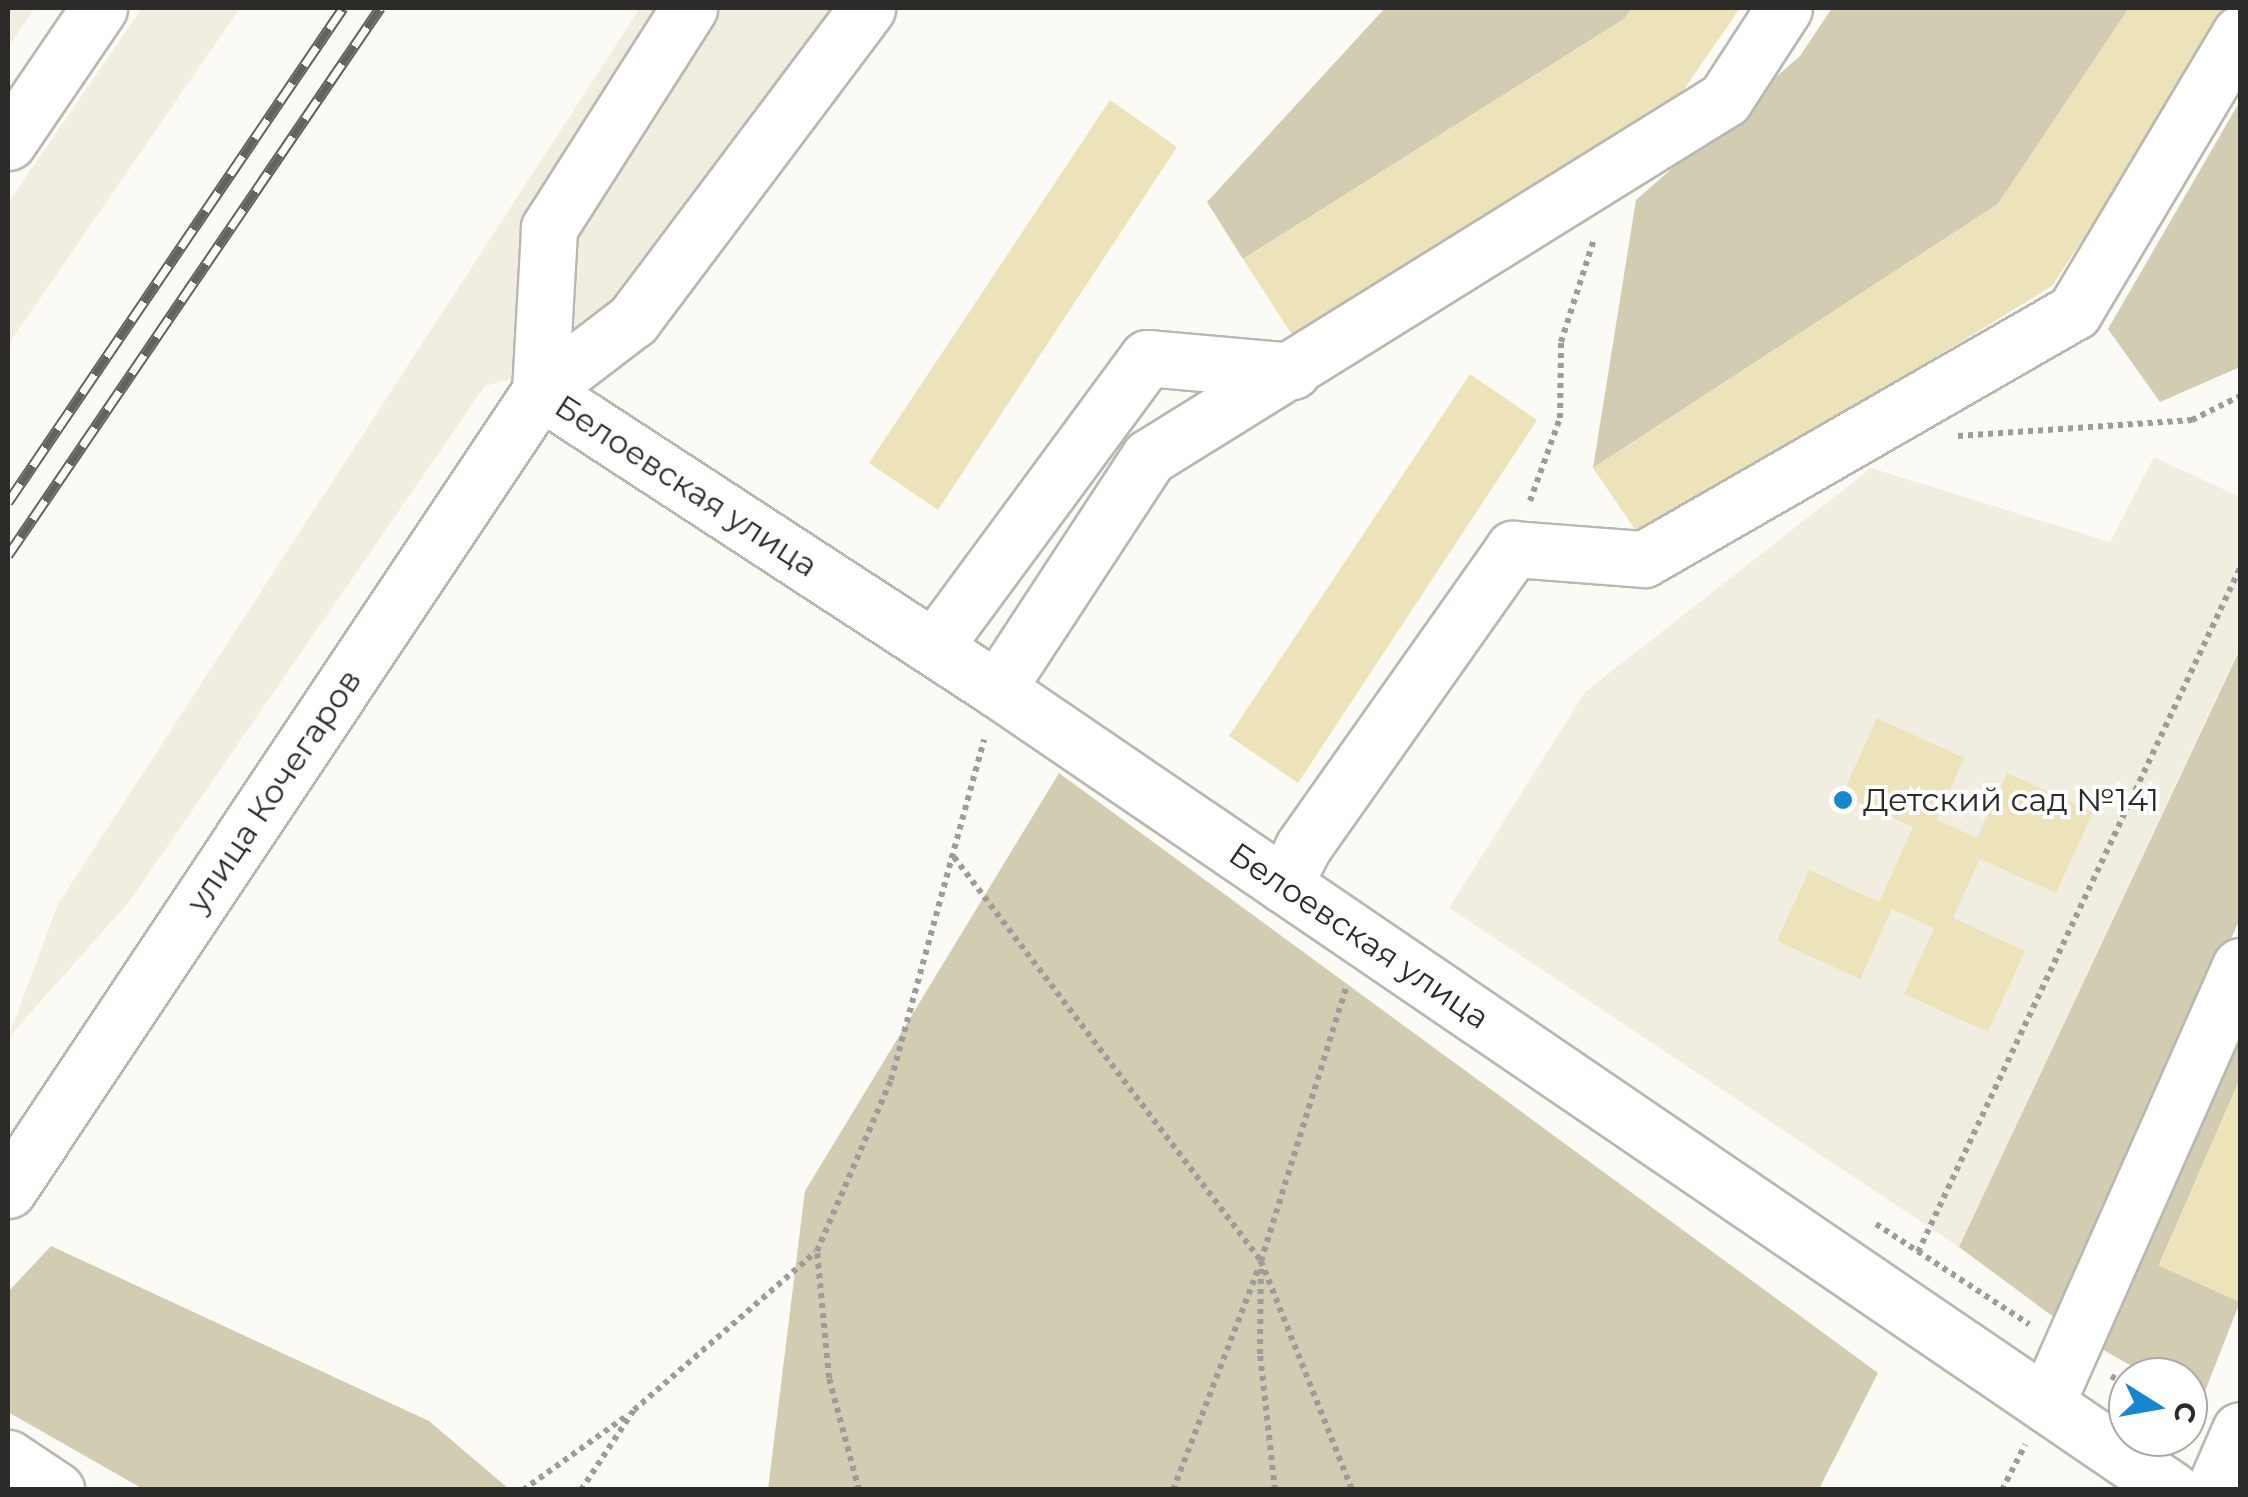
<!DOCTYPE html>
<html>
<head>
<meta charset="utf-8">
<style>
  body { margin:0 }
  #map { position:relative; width:2248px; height:1497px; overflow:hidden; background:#fcfaf4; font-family:Montserrat,sans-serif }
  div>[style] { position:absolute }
  .built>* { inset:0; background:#f1eee1 }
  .green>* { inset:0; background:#d2ccb3 }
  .building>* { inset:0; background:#ede3bb }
  .path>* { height:6px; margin-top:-3px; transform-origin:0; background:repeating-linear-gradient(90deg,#9e9c98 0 5px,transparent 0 10px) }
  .roads { filter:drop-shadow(2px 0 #b9b7b2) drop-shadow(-2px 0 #b9b7b2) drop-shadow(0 2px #b9b7b2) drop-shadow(0 -2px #b9b7b2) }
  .minor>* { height:55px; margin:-27.5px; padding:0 27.5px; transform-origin:27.5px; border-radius:27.5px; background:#fff }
  .rail>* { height:11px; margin-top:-5.5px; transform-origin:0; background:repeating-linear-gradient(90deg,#fff 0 22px,#63625e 0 44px); box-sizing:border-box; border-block:2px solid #63625e }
  .dots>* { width:28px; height:28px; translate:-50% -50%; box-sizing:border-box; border:5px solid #fff; border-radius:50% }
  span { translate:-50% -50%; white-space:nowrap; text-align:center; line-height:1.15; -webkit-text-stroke:8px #fff; paint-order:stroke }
  .street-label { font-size:32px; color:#2c2b29 }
  .poi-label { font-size:32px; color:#2c2b29 }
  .left { translate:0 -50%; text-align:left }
  .frame { position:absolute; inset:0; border:10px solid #2c2b29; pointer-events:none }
  .north { position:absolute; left:2108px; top:1357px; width:100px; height:100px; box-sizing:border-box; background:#fff; border:2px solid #abaaa9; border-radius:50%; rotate:101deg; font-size:28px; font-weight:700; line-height:40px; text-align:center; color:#2c2b29 }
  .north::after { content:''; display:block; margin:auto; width:35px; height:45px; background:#1885cf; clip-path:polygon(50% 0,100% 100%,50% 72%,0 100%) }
</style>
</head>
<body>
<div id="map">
  <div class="built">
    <i style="clip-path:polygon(8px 8px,35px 8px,8px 47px)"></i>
    <i style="clip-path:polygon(142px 8px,240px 8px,8px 345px,8px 203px)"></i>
    <i style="clip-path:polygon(640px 8px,870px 8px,652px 339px,485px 386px,129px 902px,8px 1038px,58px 904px)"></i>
    <i style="clip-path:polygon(2154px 457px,2240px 497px,2240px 647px,1959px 1247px,1449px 908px,1585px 692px,1871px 468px,2110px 542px)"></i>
  </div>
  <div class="green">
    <i style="clip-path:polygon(1385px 8px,1632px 8px,1624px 19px,1243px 259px,1207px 202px)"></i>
    <i style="clip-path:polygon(1832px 8px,2129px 8px,1998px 204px,1593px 468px,1636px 200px,1800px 56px)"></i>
    <i style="clip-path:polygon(2240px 101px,2240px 367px,2160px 402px,2108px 329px)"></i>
    <i style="clip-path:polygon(2240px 649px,2240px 919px,2059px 1321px,1959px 1247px)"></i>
    <i style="clip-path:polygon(1059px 773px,1878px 1373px,1819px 1489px,768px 1489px,805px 1191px)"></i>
    <i style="clip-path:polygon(2240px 990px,2240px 1079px,2159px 1265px,2240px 1302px,2200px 1404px,2188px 1398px,2188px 1377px,2151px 1377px,2084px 1339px)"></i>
    <i style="clip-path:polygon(51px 1246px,429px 1421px,509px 1489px,143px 1489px,8px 1412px,8px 1292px)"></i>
  </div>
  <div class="building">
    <i style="clip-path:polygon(1632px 8px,1740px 8px,1676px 101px,1296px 341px,1243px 259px,1624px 19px)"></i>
    <i style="clip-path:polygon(2129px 8px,2236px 8px,2052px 286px,1641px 538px,1593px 468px,1998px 204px)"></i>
    <i style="clip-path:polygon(1110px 100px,1177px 147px,938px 510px,869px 463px)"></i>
    <i style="clip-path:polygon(1470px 374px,1537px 420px,1298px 783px,1229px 736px)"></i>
    <i style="clip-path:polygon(1877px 718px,1964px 758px,1937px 820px,1977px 838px,2007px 773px,2093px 812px,2056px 893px,1980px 859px,1953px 918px,2025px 951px,1988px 1032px,1904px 994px,1934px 928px,1892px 909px,1860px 979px,1777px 941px,1809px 870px,1879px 902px,1913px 827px,1842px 795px)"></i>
    <i style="clip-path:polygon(2240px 1079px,2240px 1302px,2159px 1266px)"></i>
  </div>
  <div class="path">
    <i style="left:1958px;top:436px;width:235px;rotate:-3.9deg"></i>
    <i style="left:2192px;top:420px;width:54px;rotate:-26.6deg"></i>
    <i style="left:1530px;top:501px;width:88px;rotate:-70.1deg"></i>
    <i style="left:1560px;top:418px;width:76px;rotate:-89.2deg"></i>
    <i style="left:1561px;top:342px;width:108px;rotate:-72.2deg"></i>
    <i style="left:954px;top:857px;width:507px;rotate:52.77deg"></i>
    <i style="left:1261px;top:1261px;width:246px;rotate:68.3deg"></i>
    <i style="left:1876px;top:1224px;width:183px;rotate:33.2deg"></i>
    <i style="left:1918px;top:1252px;width:756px;rotate:-64.79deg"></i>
    <i style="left:2111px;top:1376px;width:20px;rotate:30deg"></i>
    <i style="left:523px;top:1490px;width:130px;rotate:-35.6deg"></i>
    <i style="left:581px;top:1490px;width:96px;rotate:-56.5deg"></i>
    <i style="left:634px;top:1410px;width:241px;rotate:-41deg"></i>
    <i style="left:859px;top:1490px;width:116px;rotate:-105deg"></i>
    <i style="left:829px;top:1378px;width:128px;rotate:-95.4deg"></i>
    <i style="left:817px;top:1251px;width:186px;rotate:-66.6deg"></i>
    <i style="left:891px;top:1080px;width:353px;rotate:-74.7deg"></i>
    <i style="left:1173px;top:1490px;width:239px;rotate:-68.9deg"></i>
    <i style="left:1275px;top:1490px;width:137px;rotate:-96.3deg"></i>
    <i style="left:1260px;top:1354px;width:93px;rotate:-89.4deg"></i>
    <i style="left:1261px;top:1261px;width:289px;rotate:-72.7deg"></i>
    <i style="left:2002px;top:1490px;width:51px;rotate:-62.9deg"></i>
  </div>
  <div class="roads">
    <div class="minor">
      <i style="left:8px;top:142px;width:162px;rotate:-55.8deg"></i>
      <i style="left:540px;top:391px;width:546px;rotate:33.11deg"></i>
      <i style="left:997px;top:689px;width:1422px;rotate:34.28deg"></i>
      <i style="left:540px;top:391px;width:163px;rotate:-86.8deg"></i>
      <i style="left:549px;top:228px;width:261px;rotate:-57.5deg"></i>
      <i style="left:934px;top:647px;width:359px;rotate:-53.6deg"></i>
      <i style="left:1147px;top:358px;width:146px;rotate:5.1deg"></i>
      <i style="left:997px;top:689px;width:277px;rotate:-56.8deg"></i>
      <i style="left:1149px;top:457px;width:678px;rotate:-31.86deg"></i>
      <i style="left:1725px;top:99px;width:108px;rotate:-57deg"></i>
      <i style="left:1284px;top:885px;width:42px;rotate:-63.4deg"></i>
      <i style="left:1303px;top:847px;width:365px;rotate:-54.8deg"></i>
      <i style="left:1513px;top:549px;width:131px;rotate:4.4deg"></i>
      <i style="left:1644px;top:559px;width:496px;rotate:-29.9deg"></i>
      <i style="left:2074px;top:312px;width:324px;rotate:-59.2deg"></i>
      <i style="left:8px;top:1190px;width:960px;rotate:-56.34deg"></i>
      <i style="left:540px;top:391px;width:117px;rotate:-37.4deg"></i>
      <i style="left:633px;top:320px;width:390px;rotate:-53.1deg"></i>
      <i style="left:2046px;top:1404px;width:479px;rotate:-66.1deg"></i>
      <i style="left:8px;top:1458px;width:58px;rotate:33.7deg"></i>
      <i style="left:2214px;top:1490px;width:65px;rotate:-66.6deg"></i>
    </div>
  </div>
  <div class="rail">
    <i style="left:8px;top:502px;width:597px;rotate:-55.86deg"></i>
    <i style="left:8px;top:555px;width:662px;rotate:-55.78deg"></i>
  </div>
  <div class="dots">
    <i style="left:1843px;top:800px;background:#1885cf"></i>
  </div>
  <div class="street-label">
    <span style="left:686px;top:486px;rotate:33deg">Белоевская улица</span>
    <span style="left:274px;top:791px;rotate:-56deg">улица Кочегаров</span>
    <span style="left:1359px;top:936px;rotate:34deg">Белоевская улица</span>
  </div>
  <div class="poi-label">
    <span class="left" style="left:1863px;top:800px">Детский сад №141</span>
  </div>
  <div class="frame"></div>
  <div class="north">С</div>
</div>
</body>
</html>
